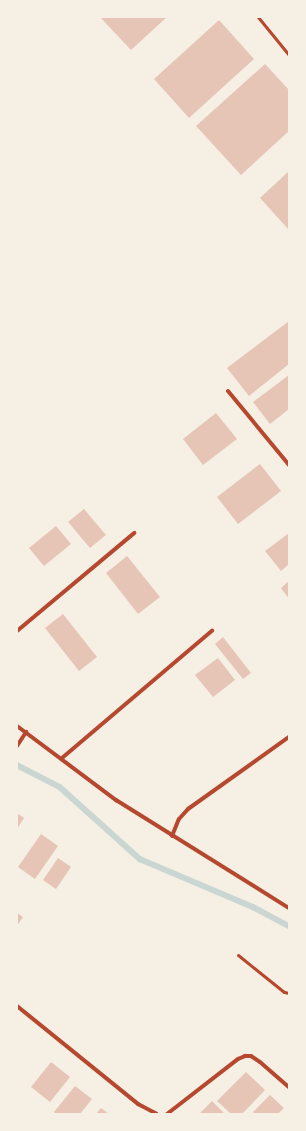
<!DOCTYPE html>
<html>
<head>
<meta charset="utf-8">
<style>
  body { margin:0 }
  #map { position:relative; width:306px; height:1131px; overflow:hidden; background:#f6efe4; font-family:"Work Sans",sans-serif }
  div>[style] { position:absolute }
  .stream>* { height:5.5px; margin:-2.75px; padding:0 2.75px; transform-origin:2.75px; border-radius:2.75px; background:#c9d6d2 }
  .building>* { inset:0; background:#e6c5b7 }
  .service>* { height:3px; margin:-1.5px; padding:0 1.5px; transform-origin:1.5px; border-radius:1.5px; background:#b5482f }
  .minor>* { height:4px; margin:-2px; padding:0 2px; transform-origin:2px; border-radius:2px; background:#b5482f }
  span { translate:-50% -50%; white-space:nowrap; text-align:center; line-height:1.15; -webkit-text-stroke:4px #f6efe4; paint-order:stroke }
  .frame { position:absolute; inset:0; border:18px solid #f6efe4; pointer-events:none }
</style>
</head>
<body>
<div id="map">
  <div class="stream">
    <i style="left:17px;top:765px;width:48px;rotate:27.1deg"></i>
    <i style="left:60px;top:787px;width:108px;rotate:42deg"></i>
    <i style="left:140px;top:859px;width:123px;rotate:23deg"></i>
    <i style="left:253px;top:907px;width:41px;rotate:27.8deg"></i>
  </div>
  <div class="building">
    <i style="clip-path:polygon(100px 17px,167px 17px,131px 50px)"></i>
    <i style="clip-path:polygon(219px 20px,254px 59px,189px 118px,154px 79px)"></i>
    <i style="clip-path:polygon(265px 64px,289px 90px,289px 131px,241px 175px,196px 126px)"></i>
    <i style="clip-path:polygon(289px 171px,289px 230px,260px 198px)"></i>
    <i style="clip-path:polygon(289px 321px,289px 364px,249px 396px,227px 368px)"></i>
    <i style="clip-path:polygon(289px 375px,289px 409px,270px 424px,253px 402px)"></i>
    <i style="clip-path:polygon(216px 413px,237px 439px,203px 465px,183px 439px)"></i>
    <i style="clip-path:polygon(260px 464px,281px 491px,238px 524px,217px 497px)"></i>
    <i style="clip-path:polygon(84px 509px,106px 535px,90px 548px,68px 522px)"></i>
    <i style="clip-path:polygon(56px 526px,71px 544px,44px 566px,29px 548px)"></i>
    <i style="clip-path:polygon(289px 533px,289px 564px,281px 571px,265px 551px)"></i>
    <i style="clip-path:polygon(127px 556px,160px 597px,138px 614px,106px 573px)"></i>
    <i style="clip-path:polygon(289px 581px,289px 599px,281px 588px)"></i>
    <i style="clip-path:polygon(63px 614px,97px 657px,79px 671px,45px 628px)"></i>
    <i style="clip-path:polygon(223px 637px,251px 673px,243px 679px,215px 644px)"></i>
    <i style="clip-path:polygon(218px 658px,235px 680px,213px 697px,195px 675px)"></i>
    <i style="clip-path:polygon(17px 813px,24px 818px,17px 829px)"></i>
    <i style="clip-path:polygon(41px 834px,58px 846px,35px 879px,18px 867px)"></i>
    <i style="clip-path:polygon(58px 858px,71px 867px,56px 889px,43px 880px)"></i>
    <i style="clip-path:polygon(17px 913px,23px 917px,17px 926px)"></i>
    <i style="clip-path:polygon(51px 1062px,70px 1077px,50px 1102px,31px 1087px)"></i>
    <i style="clip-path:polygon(246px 1072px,265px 1090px,242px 1114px,231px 1114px,217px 1101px)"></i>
    <i style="clip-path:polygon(75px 1086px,92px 1099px,80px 1114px,56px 1114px,54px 1112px)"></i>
    <i style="clip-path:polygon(270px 1095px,284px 1108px,278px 1114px,255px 1114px,253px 1112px)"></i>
    <i style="clip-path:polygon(212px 1101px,225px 1114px,199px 1114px)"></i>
    <i style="clip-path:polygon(101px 1108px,109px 1114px,96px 1114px)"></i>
  </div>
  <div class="service">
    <i style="left:258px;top:17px;width:49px;rotate:50.8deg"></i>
    <i style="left:238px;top:955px;width:59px;rotate:38.8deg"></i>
    <i style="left:284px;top:992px;width:5px;rotate:11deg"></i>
  </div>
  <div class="minor">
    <i style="left:228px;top:391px;width:96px;rotate:50.5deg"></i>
    <i style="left:17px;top:631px;width:153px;rotate:-39.9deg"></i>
    <i style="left:17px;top:726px;width:124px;rotate:36.8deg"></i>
    <i style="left:116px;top:800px;width:204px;rotate:32deg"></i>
    <i style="left:17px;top:746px;width:17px;rotate:-57deg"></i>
    <i style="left:62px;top:758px;width:197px;rotate:-40.3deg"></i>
    <i style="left:172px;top:836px;width:18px;rotate:-68deg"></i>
    <i style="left:179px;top:819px;width:13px;rotate:-48deg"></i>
    <i style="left:188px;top:809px;width:124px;rotate:-35.5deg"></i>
    <i style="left:17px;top:1006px;width:156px;rotate:39deg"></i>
    <i style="left:138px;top:1104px;width:21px;rotate:28deg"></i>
    <i style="left:167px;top:1114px;width:90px;rotate:-37.8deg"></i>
    <i style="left:238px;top:1059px;width:8px;rotate:-23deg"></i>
    <i style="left:245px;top:1056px;width:6px"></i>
    <i style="left:251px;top:1056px;width:11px;rotate:34deg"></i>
    <i style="left:260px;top:1062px;width:38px;rotate:41deg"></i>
  </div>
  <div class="frame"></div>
</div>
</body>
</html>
